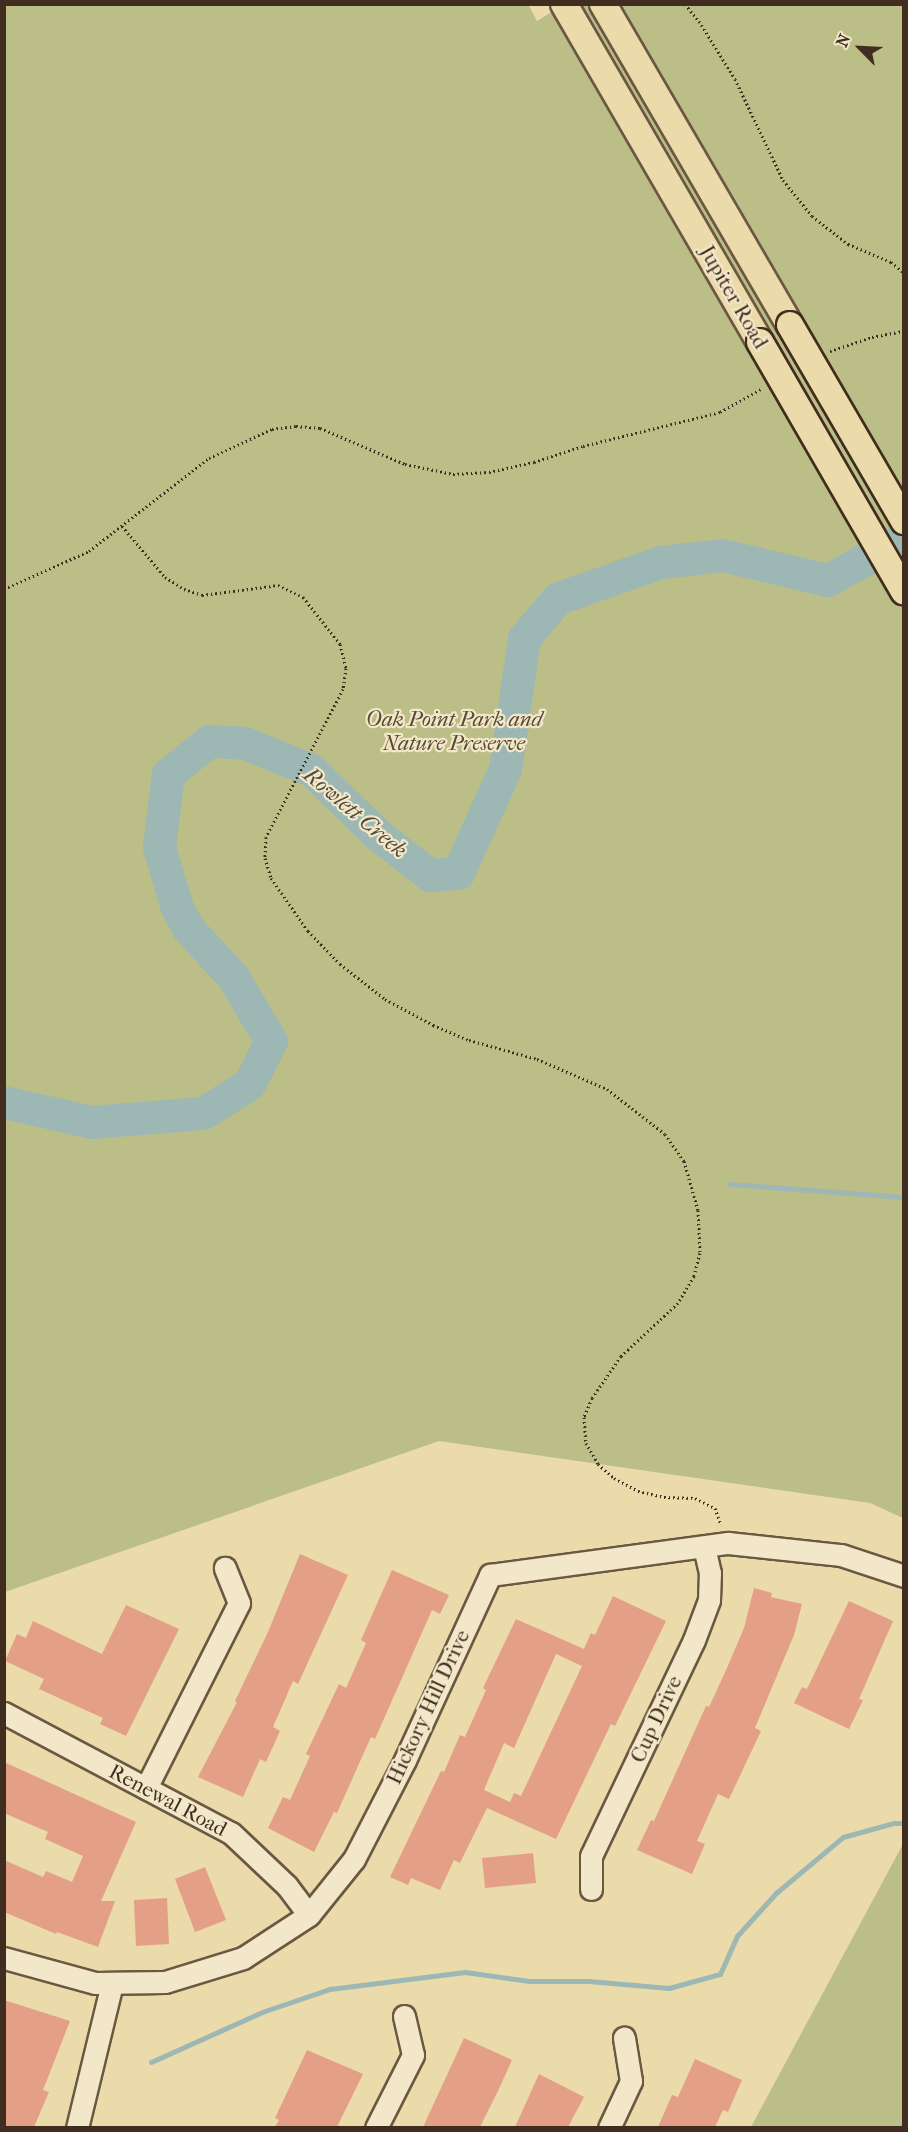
<!DOCTYPE html>
<html>
<head>
<meta charset="utf-8">
<style>
  body { margin:0 }
  #map { position:relative; width:908px; height:2132px; overflow:hidden; background:#ebdaaa; font-family:"IM FELL French Canon",serif }
  div>[style] { position:absolute }
  .green>* { inset:0; background:#bbbe86 }
  .stream>* { height:5px; margin:-2.5px; padding:0 2.5px; transform-origin:2.5px; border-radius:2.5px; background:#9db8b4 }
  .river>* { height:33px; margin:-16.5px; padding:0 16.5px; transform-origin:16.5px; border-radius:16.5px; background:#9db8b4 }
  .building>* { inset:0; background:#e4a087 }
  .path>* { height:3px; margin-top:-1.5px; transform-origin:0; background:repeating-linear-gradient(90deg,#412d1f 0 1.5px,transparent 0 4.5px) }
  .roads { filter:drop-shadow(2px 0 #6c5842) drop-shadow(-2px 0 #6c5842) drop-shadow(0 2px #6c5842) drop-shadow(0 -2px #6c5842) }
  .minor>* { height:21px; margin:-10.5px; padding:0 10.5px; transform-origin:10.5px; border-radius:10.5px; background:#f2e7c8 }
  .major>* { height:26px; margin:-13px; padding:0 13px; transform-origin:13px; border-radius:13px; background:#ebdaaa }
  .bridges { filter:drop-shadow(2px 0 #412d1f) drop-shadow(-2px 0 #412d1f) drop-shadow(0 2px #412d1f) drop-shadow(0 -2px #412d1f) }
  .major-bridge>* { height:26px; margin:-13px; padding:0 13px; transform-origin:13px; border-radius:13px; background:#ebdaaa }
  span { translate:-50% -50%; white-space:nowrap; text-align:center; line-height:1.15; -webkit-text-stroke:4.5px #f2e7c8; paint-order:stroke }
  .street-label { font-size:21px; color:#412d1f }
  .park-label { font-size:21px; color:#594a34; font-style:italic }
  .water-label { font-size:22px; color:#53493d; font-style:italic }
  .frame { position:absolute; inset:0; border:6px solid #412d1f; pointer-events:none }
  .north { position:absolute; left:830px; top:18px; width:60px; height:60px; -webkit-text-stroke:4px #f2e7c8; paint-order:stroke; rotate:294deg; font-size:16px; font-weight:700; line-height:24px; text-align:center; color:#412d1f }
  .north::after { content:''; display:block; margin:auto; width:21px; height:27px; background:#412d1f; clip-path:polygon(50% 0,100% 100%,50% 72%,0 100%) }
</style>
</head>
<body>
<div id="map">
  <div class="green">
    <i style="clip-path:polygon(528px 4px,537px 21px,565px 4px,903px 5px,903px 1518px,870px 1503px,439px 1441px,5px 1592px,4px 5px)"></i>
    <i style="clip-path:polygon(903px 1844px,903px 2127px,751px 2127px)"></i>
  </div>
  <div class="stream">
    <i style="left:730px;top:1184px;width:174px;rotate:4.3deg"></i>
    <i style="left:151px;top:2062px;width:122px;rotate:-24.2deg"></i>
    <i style="left:262px;top:2012px;width:72px;rotate:-18.7deg"></i>
    <i style="left:330px;top:1989px;width:136px;rotate:-7.2deg"></i>
    <i style="left:465px;top:1972px;width:65px;rotate:8deg"></i>
    <i style="left:529px;top:1981px;width:60px"></i>
    <i style="left:589px;top:1981px;width:80px;rotate:5deg"></i>
    <i style="left:669px;top:1988px;width:53px;rotate:-15.4deg"></i>
    <i style="left:720px;top:1974px;width:42px;rotate:-65.9deg"></i>
    <i style="left:737px;top:1936px;width:58px;rotate:-47.8deg"></i>
    <i style="left:776px;top:1893px;width:87px;rotate:-39.9deg"></i>
    <i style="left:843px;top:1837px;width:53px;rotate:-15.4deg"></i>
    <i style="left:894px;top:1823px;width:10px"></i>
  </div>
  <div class="river">
    <i style="left:4px;top:1102px;width:89px;rotate:12.9deg"></i>
    <i style="left:91px;top:1122px;width:112px;rotate:-4.6deg"></i>
    <i style="left:203px;top:1113px;width:54px;rotate:-32.2deg"></i>
    <i style="left:249px;top:1084px;width:48px;rotate:-62.9deg"></i>
    <i style="left:271px;top:1041px;width:74px;rotate:-120.7deg"></i>
    <i style="left:233px;top:977px;width:67px;rotate:-132.6deg"></i>
    <i style="left:188px;top:928px;width:23px;rotate:-119deg"></i>
    <i style="left:177px;top:908px;width:64px;rotate:-106.4deg"></i>
    <i style="left:159px;top:847px;width:74px;rotate:-83deg"></i>
    <i style="left:168px;top:774px;width:53px;rotate:-38.8deg"></i>
    <i style="left:209px;top:741px;width:36px;rotate:3deg"></i>
    <i style="left:245px;top:743px;width:71px;rotate:22.2deg"></i>
    <i style="left:311px;top:770px;width:93px;rotate:44.1deg"></i>
    <i style="left:378px;top:835px;width:66px;rotate:37.6deg"></i>
    <i style="left:430px;top:875px;width:28px;rotate:-4deg"></i>
    <i style="left:458px;top:873px;width:114px;rotate:-65.7deg"></i>
    <i style="left:505px;top:769px;width:132px;rotate:-81.7deg"></i>
    <i style="left:524px;top:638px;width:52px;rotate:-49.6deg"></i>
    <i style="left:558px;top:598px;width:109px;rotate:-19.3deg"></i>
    <i style="left:661px;top:562px;width:61px;rotate:-6.5deg"></i>
    <i style="left:722px;top:555px;width:109px;rotate:13.3deg"></i>
    <i style="left:828px;top:580px;width:87px;rotate:-29.5deg"></i>
  </div>
  <div class="building">
    <i style="clip-path:polygon(300px 1554px,348px 1575px,298px 1684px,293px 1681px,273px 1727px,280px 1731px,266px 1762px,260px 1759px,243px 1797px,198px 1777px,237px 1702px,235px 1701px,268px 1632px)"></i>
    <i style="clip-path:polygon(392px 1570px,449px 1595px,440px 1614px,432px 1610px,375px 1739px,371px 1737px,337px 1813px,334px 1812px,314px 1852px,268px 1828px,283px 1797px,290px 1800px,310px 1756px,306px 1754px,339px 1684px,346px 1688px,366px 1643px,361px 1640px)"></i>
    <i style="clip-path:polygon(754px 1588px,772px 1593px,771px 1597px,802px 1604px,794px 1635px,755px 1728px,761px 1731px,729px 1799px,718px 1794px,697px 1841px,705px 1844px,692px 1874px,637px 1850px,651px 1820px,654px 1821px,706px 1706px,709px 1707px,727px 1668px,744px 1628px)"></i>
    <i style="clip-path:polygon(evenodd,613px 1596px,666px 1621px,615px 1726px,611px 1724px,556px 1839px,487px 1808px,460px 1863px,454px 1860px,440px 1890px,411px 1878px,408px 1885px,390px 1877px,441px 1771px,444px 1772px,460px 1735px,465px 1737px,486px 1690px,483px 1688px,516px 1619px,584px 1649px,591px 1633px,595px 1635px,613px 1596px,556px 1654px,582px 1666px,521px 1796px,514px 1793px,510px 1802px,484px 1790px,504px 1743px,514px 1748px,556px 1654px)"></i>
    <i style="clip-path:polygon(849px 1601px,893px 1621px,859px 1699px,863px 1700px,849px 1729px,794px 1703px,802px 1687px,807px 1689px)"></i>
    <i style="clip-path:polygon(126px 1605px,179px 1629px,126px 1736px,100px 1724px,103px 1718px,39px 1689px,44px 1679px,5px 1661px,17px 1634px,26px 1638px,33px 1621px,102px 1654px)"></i>
    <i style="clip-path:polygon(4px 1762px,136px 1822px,101px 1901px,115px 1901px,98px 1947px,57px 1932px,56px 1934px,4px 1912px,4px 1860px,43px 1877px,46px 1871px,72px 1882px,83px 1856px,45px 1839px,48px 1832px,4px 1813px)"></i>
    <i style="clip-path:polygon(533px 1853px,536px 1883px,485px 1888px,482px 1858px)"></i>
    <i style="clip-path:polygon(205px 1867px,226px 1920px,195px 1932px,175px 1879px)"></i>
    <i style="clip-path:polygon(167px 1898px,169px 1944px,136px 1946px,134px 1900px)"></i>
    <i style="clip-path:polygon(4px 2000px,70px 2021px,43px 2090px,49px 2092px,34px 2127px,4px 2127px)"></i>
    <i style="clip-path:polygon(464px 2038px,512px 2060px,498px 2091px,480px 2127px,423px 2127px)"></i>
    <i style="clip-path:polygon(307px 2050px,363px 2074px,337px 2127px,275px 2127px,279px 2120px,275px 2118px)"></i>
    <i style="clip-path:polygon(695px 2059px,742px 2080px,728px 2112px,723px 2110px,715px 2127px,658px 2127px,672px 2095px,678px 2097px)"></i>
    <i style="clip-path:polygon(539px 2074px,584px 2097px,568px 2127px,515px 2127px)"></i>
  </div>
  <div class="path">
    <i style="left:685px;top:4px;width:22px;rotate:51deg"></i>
    <i style="left:699px;top:21px;width:68px;rotate:58.2deg"></i>
    <i style="left:735px;top:79px;width:112px;rotate:64.6deg"></i>
    <i style="left:783px;top:180px;width:46px;rotate:51.1deg"></i>
    <i style="left:812px;top:216px;width:46px;rotate:37.9deg"></i>
    <i style="left:848px;top:244px;width:47px;rotate:22.7deg"></i>
    <i style="left:891px;top:262px;width:17px;rotate:40deg"></i>
    <i style="left:830px;top:351px;width:44px;rotate:-18.4deg"></i>
    <i style="left:872px;top:337px;width:33px;rotate:-11deg"></i>
    <i style="left:122px;top:526px;width:67px;rotate:49.9deg"></i>
    <i style="left:165px;top:577px;width:22px;rotate:32deg"></i>
    <i style="left:184px;top:589px;width:19px;rotate:18deg"></i>
    <i style="left:202px;top:595px;width:77px;rotate:-7.5deg"></i>
    <i style="left:278px;top:585px;width:28px;rotate:26deg"></i>
    <i style="left:303px;top:597px;width:60px;rotate:51.8deg"></i>
    <i style="left:340px;top:644px;width:25px;rotate:76deg"></i>
    <i style="left:346px;top:668px;width:21px;rotate:98deg"></i>
    <i style="left:343px;top:689px;width:167px;rotate:117.5deg"></i>
    <i style="left:266px;top:837px;width:21px;rotate:93deg"></i>
    <i style="left:265px;top:858px;width:21px;rotate:73deg"></i>
    <i style="left:271px;top:878px;width:65px;rotate:55.1deg"></i>
    <i style="left:308px;top:931px;width:46px;rotate:45.9deg"></i>
    <i style="left:340px;top:964px;width:57px;rotate:37.9deg"></i>
    <i style="left:385px;top:999px;width:55px;rotate:28.4deg"></i>
    <i style="left:433px;top:1025px;width:39px;rotate:23deg"></i>
    <i style="left:469px;top:1040px;width:71px;rotate:15.6deg"></i>
    <i style="left:537px;top:1059px;width:76px;rotate:23.2deg"></i>
    <i style="left:607px;top:1089px;width:73px;rotate:37.8deg"></i>
    <i style="left:665px;top:1134px;width:33px;rotate:55deg"></i>
    <i style="left:684px;top:1161px;width:51px;rotate:74.1deg"></i>
    <i style="left:698px;top:1210px;width:43px;rotate:87.3deg"></i>
    <i style="left:700px;top:1253px;width:24px;rotate:105deg"></i>
    <i style="left:694px;top:1276px;width:31px;rotate:121deg"></i>
    <i style="left:678px;top:1303px;width:78px;rotate:137.1deg"></i>
    <i style="left:621px;top:1356px;width:51px;rotate:124.6deg"></i>
    <i style="left:592px;top:1398px;width:21px;rotate:113deg"></i>
    <i style="left:584px;top:1417px;width:26px;rotate:86deg"></i>
    <i style="left:586px;top:1443px;width:24px;rotate:60deg"></i>
    <i style="left:598px;top:1464px;width:21px;rotate:41deg"></i>
    <i style="left:614px;top:1478px;width:27px;rotate:28deg"></i>
    <i style="left:638px;top:1491px;width:27px;rotate:13deg"></i>
    <i style="left:664px;top:1497px;width:31px;rotate:2deg"></i>
    <i style="left:695px;top:1498px;width:22px;rotate:27deg"></i>
    <i style="left:715px;top:1508px;width:18px;rotate:71deg"></i>
    <i style="left:4px;top:589px;width:93px;rotate:-24.1deg"></i>
    <i style="left:89px;top:551px;width:152px;rotate:-37.8deg"></i>
    <i style="left:209px;top:458px;width:69px;rotate:-24.7deg"></i>
    <i style="left:272px;top:429px;width:24px;rotate:-7deg"></i>
    <i style="left:296px;top:426px;width:24px;rotate:5deg"></i>
    <i style="left:320px;top:428px;width:92px;rotate:23deg"></i>
    <i style="left:405px;top:464px;width:49px;rotate:11.8deg"></i>
    <i style="left:453px;top:474px;width:36px;rotate:-3deg"></i>
    <i style="left:489px;top:472px;width:46px;rotate:-12.5deg"></i>
    <i style="left:534px;top:462px;width:52px;rotate:-18.1deg"></i>
    <i style="left:583px;top:446px;width:141px;rotate:-13.9deg"></i>
    <i style="left:720px;top:412px;width:47px;rotate:-29.3deg"></i>
  </div>
  <div class="roads">
    <div class="minor">
      <i style="left:4px;top:1713px;width:257px;rotate:27.9deg"></i>
      <i style="left:231px;top:1833px;width:77px;rotate:43.4deg"></i>
      <i style="left:287px;top:1886px;width:36px;rotate:53deg"></i>
      <i style="left:146px;top:1788px;width:207px;rotate:-63.3deg"></i>
      <i style="left:239px;top:1603px;width:38px;rotate:-112deg"></i>
      <i style="left:591px;top:1889px;width:33px;rotate:-90deg"></i>
      <i style="left:591px;top:1856px;width:239px;rotate:-64.5deg"></i>
      <i style="left:694px;top:1640px;width:43px;rotate:-69.4deg"></i>
      <i style="left:709px;top:1600px;width:27px;rotate:-88deg"></i>
      <i style="left:710px;top:1573px;width:27px;rotate:-103deg"></i>
      <i style="left:4px;top:1958px;width:94px;rotate:15.4deg"></i>
      <i style="left:95px;top:1983px;width:70px;rotate:-0.8deg"></i>
      <i style="left:165px;top:1982px;width:82px;rotate:-17.1deg"></i>
      <i style="left:243px;top:1958px;width:79px;rotate:-33.1deg"></i>
      <i style="left:309px;top:1915px;width:72px;rotate:-51.2deg"></i>
      <i style="left:354px;top:1859px;width:111px;rotate:-62.7deg"></i>
      <i style="left:405px;top:1760px;width:204px;rotate:-65.3deg"></i>
      <i style="left:490px;top:1575px;width:240px;rotate:-7.7deg"></i>
      <i style="left:728px;top:1543px;width:114px;rotate:6.1deg"></i>
      <i style="left:841px;top:1555px;width:66px;rotate:18.4deg"></i>
      <i style="left:77px;top:2128px;width:149px;rotate:-76.4deg"></i>
      <i style="left:376px;top:2128px;width:82px;rotate:-63.1deg"></i>
      <i style="left:413px;top:2055px;width:40px;rotate:-103deg"></i>
      <i style="left:609px;top:2128px;width:52px;rotate:-64.9deg"></i>
      <i style="left:631px;top:2081px;width:44px;rotate:-99.2deg"></i>
    </div>
    <div class="major">
      <i style="left:564px;top:4px;width:391px;rotate:59.9deg"></i>
      <i style="left:603px;top:4px;width:371px;rotate:59.8deg"></i>
    </div>
  </div>
  <div class="bridges">
    <div class="major-bridge">
      <i style="left:790px;top:325px;width:227px;rotate:59.8deg"></i>
      <i style="left:760px;top:342px;width:288px;rotate:60deg"></i>
    </div>
  </div>
  <div class="street-label">
    <span style="left:734px;top:297px;rotate:60deg">Jupiter Road</span>
    <span style="left:428px;top:1707px;rotate:-65deg">Hickory Hill Drive</span>
    <span style="left:656px;top:1719px;rotate:-65deg">Cup Drive</span>
    <span style="left:168px;top:1800px;rotate:28deg">Renewal Road</span>
  </div>
  <div class="park-label">
    <span style="left:454px;top:731px">Oak Point Park and<br>Nature Preserve</span>
  </div>
  <div class="water-label">
    <span style="left:355px;top:813px;rotate:40deg">Rowlett Creek</span>
  </div>
  <div class="frame"></div>
  <div class="north">N</div>
</div>
</body>
</html>
